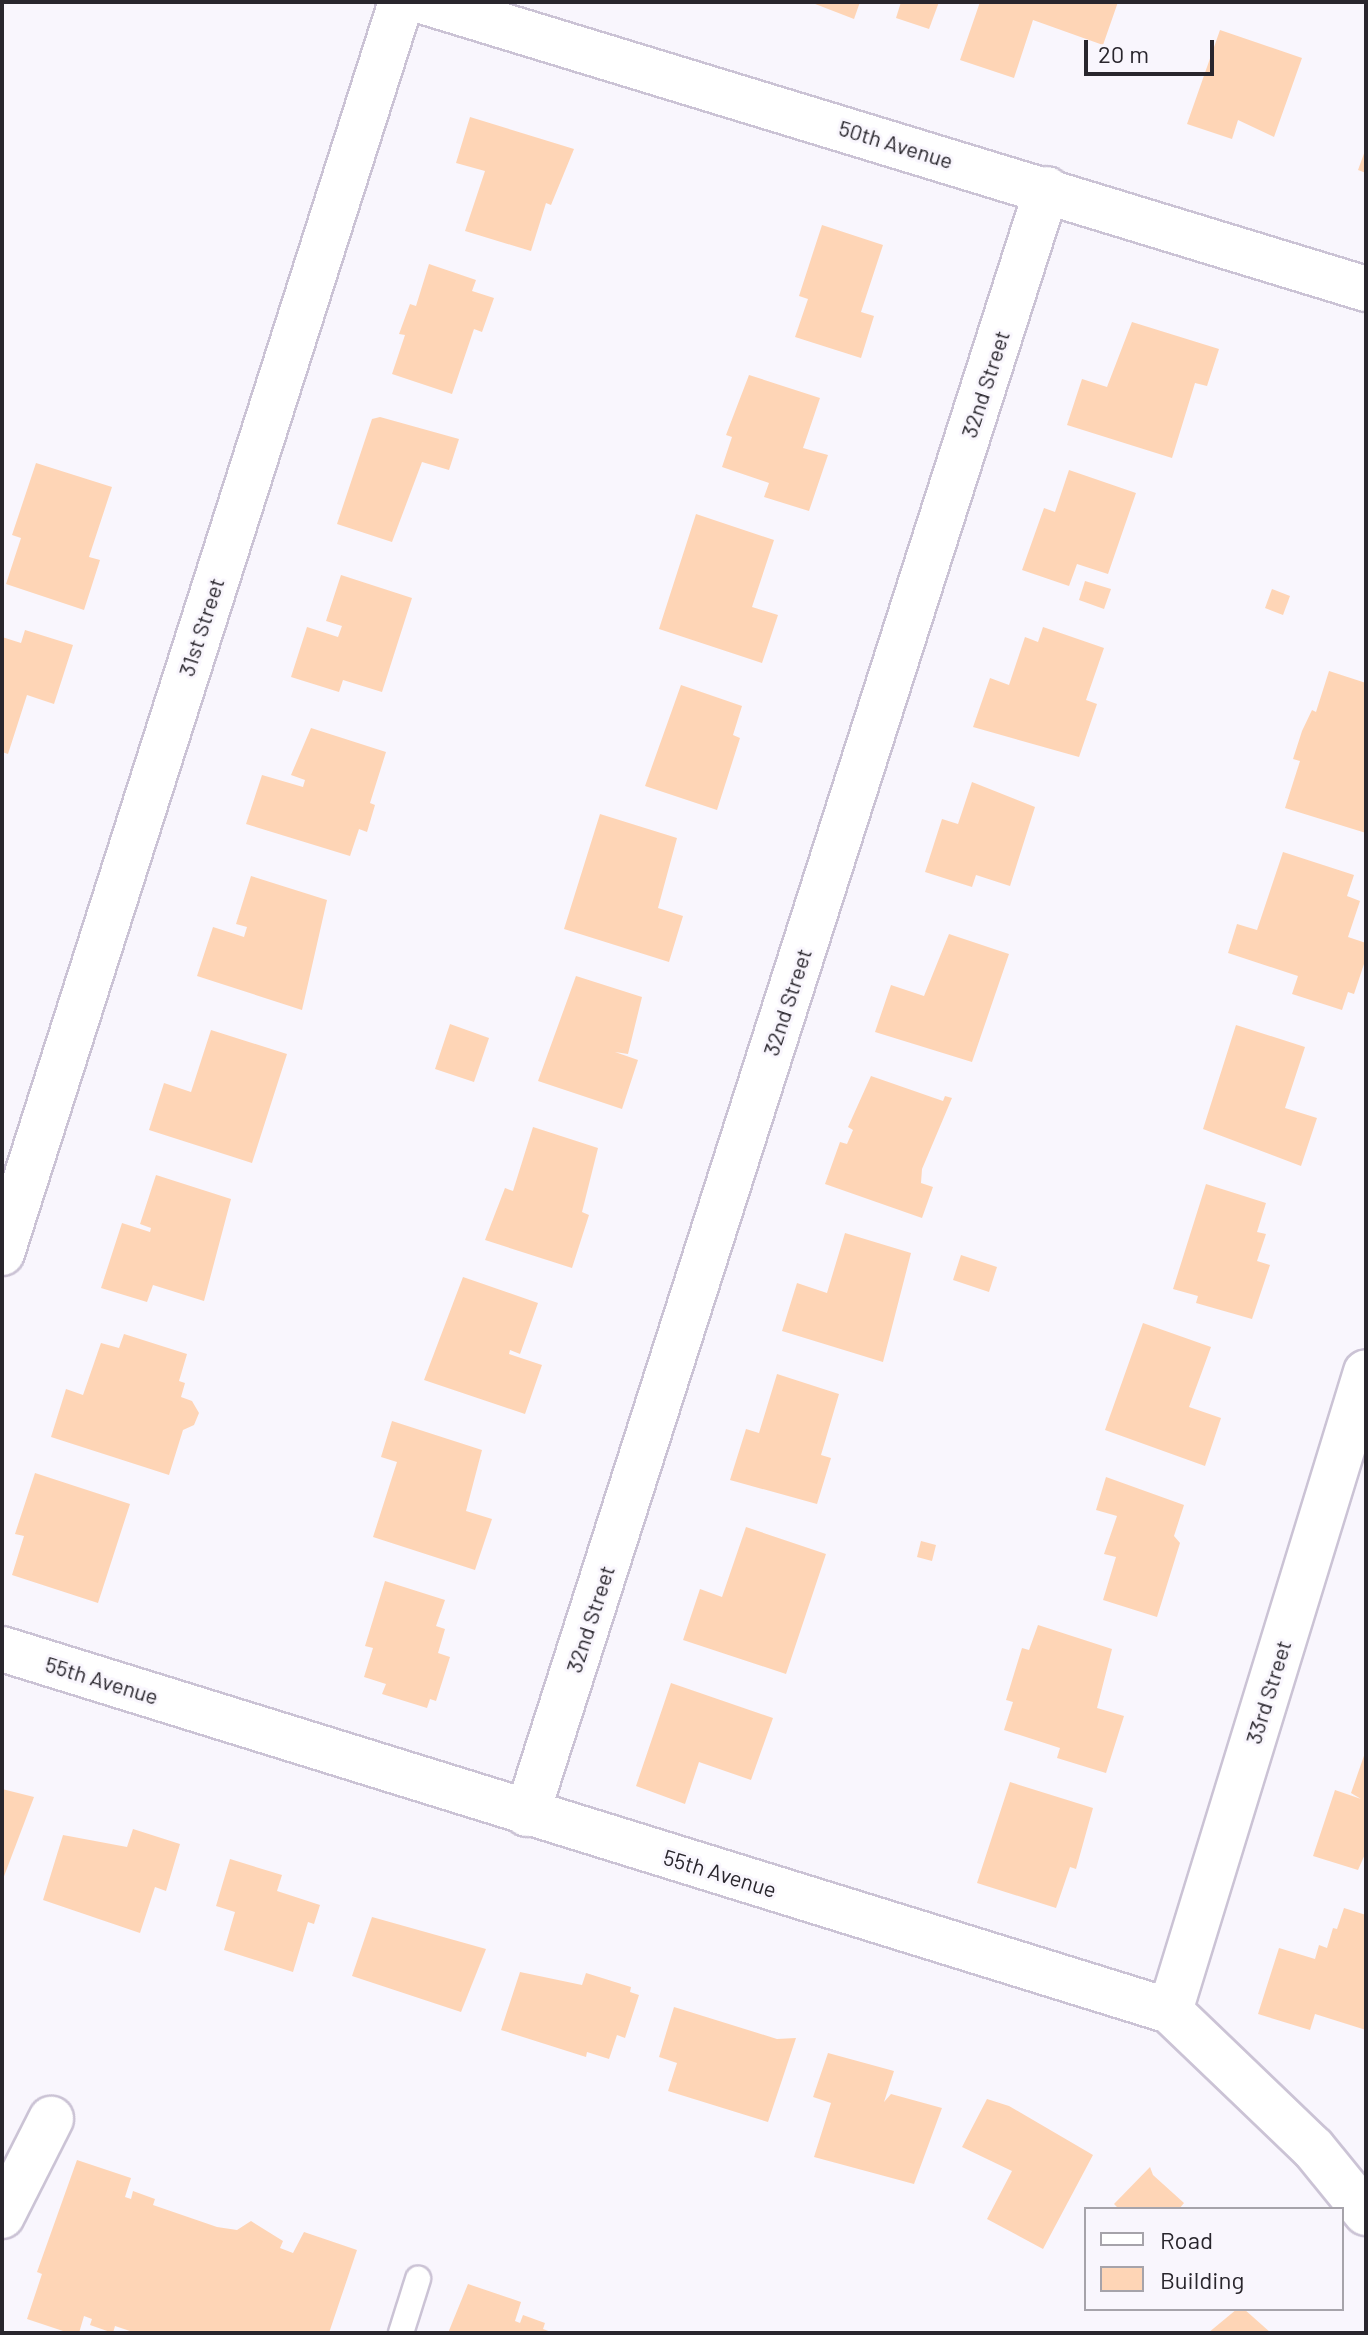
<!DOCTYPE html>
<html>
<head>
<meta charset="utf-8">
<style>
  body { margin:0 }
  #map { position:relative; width:1368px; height:2335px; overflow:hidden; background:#f9f6fd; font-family:Barlow,sans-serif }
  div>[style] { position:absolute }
  .building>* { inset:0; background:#fed5b6 }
  .roads { filter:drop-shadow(2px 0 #cbc3d5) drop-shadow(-2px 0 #cbc3d5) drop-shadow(0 2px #cbc3d5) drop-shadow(0 -2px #cbc3d5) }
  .service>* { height:24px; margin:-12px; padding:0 12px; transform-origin:12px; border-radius:12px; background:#fff }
  .minor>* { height:44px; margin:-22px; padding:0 22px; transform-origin:22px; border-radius:22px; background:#fff }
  span { translate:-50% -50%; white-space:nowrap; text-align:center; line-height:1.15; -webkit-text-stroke:6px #f9f6fd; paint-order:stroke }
  .street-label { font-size:22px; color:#29262d }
  .frame { position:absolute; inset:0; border:4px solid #29262d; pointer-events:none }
  .legend { position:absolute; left:1084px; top:2207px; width:260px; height:104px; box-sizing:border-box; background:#f9f6fd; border:2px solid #a6a3aa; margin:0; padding:10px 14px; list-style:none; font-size:24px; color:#29262d }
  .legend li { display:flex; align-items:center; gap:16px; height:40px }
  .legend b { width:40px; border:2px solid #a6a3aa }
  .scale { position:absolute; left:1084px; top:40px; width:130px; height:36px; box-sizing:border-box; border:4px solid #29262d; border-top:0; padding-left:10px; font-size:24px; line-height:28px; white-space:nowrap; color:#29262d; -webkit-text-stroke:6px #f9f6fd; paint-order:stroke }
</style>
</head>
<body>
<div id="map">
  <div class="building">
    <i style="clip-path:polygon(810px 2px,860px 2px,854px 19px)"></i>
    <i style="clip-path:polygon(901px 2px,939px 2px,929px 29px,896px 18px)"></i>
    <i style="clip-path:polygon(980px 2px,1118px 2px,1103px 45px,1033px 20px,1014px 78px,960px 60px)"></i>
    <i style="clip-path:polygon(1220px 30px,1302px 58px,1274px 137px,1238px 120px,1232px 139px,1187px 124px)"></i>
    <i style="clip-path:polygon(470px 117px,574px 149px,551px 205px,546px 203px,531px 251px,465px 231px,485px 171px,456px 163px)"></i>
    <i style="clip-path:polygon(1366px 148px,1366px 173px,1358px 170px)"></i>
    <i style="clip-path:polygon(822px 225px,883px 245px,861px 312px,874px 316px,861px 358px,795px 337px,808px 299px,799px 296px)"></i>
    <i style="clip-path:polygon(429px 264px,476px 280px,472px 291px,494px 298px,482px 332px,474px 329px,452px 394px,392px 374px,405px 335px,399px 334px,410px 304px,416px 306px)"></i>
    <i style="clip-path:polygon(1132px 322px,1219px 349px,1207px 386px,1195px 383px,1172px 458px,1067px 425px,1082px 379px,1107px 387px)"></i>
    <i style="clip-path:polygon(749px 375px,820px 398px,803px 448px,828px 455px,809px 511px,764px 497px,769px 483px,722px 467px,732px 437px,726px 435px)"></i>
    <i style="clip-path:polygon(380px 417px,459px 439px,449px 470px,422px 462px,392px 542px,337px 524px,372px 419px)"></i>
    <i style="clip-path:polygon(36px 463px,112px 487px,89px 557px,100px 560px,84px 610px,6px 584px,21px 538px,12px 535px)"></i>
    <i style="clip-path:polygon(1069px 470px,1136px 493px,1108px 574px,1077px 564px,1069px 586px,1022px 570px,1044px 508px,1055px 512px)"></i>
    <i style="clip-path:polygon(696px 514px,774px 540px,752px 607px,778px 615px,762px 663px,659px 629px)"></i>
    <i style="clip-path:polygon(341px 575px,412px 598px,382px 692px,343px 680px,339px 692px,291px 677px,307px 627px,338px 637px,342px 626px,326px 621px)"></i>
    <i style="clip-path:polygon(1085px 581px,1111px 589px,1104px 609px,1079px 600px)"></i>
    <i style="clip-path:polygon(1272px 589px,1290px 596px,1283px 615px,1265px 608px)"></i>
    <i style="clip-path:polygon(1043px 627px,1104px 648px,1086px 700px,1097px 704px,1079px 757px,973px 727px,990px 678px,1009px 685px,1025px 637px,1038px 642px)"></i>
    <i style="clip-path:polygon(25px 630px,73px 645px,54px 704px,27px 695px,8px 754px,2px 752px,2px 637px,21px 643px)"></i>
    <i style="clip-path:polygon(1329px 671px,1366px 683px,1366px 833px,1285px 808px,1300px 761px,1293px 759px,1302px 731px,1312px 710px,1316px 712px)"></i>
    <i style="clip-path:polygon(681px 685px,742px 706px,733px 735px,740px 738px,717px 810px,645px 786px)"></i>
    <i style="clip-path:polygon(311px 728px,386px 752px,370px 803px,375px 805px,367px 832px,359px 829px,350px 856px,246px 824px,262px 775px,303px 787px,305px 780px,291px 775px)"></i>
    <i style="clip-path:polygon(972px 782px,1035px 807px,1010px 886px,976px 875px,972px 887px,925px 872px,942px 819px,958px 824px)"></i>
    <i style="clip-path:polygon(600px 814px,677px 838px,658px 908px,683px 916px,669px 962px,564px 929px)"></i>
    <i style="clip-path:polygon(1283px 852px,1354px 875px,1347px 896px,1360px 901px,1348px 937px,1366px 943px,1366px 958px,1354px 994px,1348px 992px,1342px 1010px,1292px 994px,1298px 976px,1228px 953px,1237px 924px,1257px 930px)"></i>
    <i style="clip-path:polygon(251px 876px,327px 900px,302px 1010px,197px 976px,213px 927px,244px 937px,247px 927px,236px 924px)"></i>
    <i style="clip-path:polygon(949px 934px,1009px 954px,972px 1062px,875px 1032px,891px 985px,924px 996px)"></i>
    <i style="clip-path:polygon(576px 976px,642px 997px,628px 1054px,615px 1052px,638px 1060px,622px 1109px,538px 1081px)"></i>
    <i style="clip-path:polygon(450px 1024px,489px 1038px,474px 1082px,435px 1069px)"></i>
    <i style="clip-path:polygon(1236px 1025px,1305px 1047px,1285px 1108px,1317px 1118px,1301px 1166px,1203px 1129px)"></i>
    <i style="clip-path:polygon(211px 1030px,287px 1054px,252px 1163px,149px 1130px,164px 1083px,191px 1092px)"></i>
    <i style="clip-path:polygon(871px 1076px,943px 1101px,945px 1096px,952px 1098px,922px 1169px,921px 1183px,933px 1187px,922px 1218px,825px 1184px,840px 1142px,847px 1144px,853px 1130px,848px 1127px)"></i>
    <i style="clip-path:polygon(533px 1127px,598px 1148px,582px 1212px,589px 1215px,572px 1268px,485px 1240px,505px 1188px,513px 1191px)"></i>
    <i style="clip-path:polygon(156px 1175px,231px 1199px,204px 1301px,153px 1285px,147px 1302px,101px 1288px,122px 1223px,150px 1232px,151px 1228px,140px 1224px)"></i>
    <i style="clip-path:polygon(1206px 1184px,1266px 1203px,1257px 1232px,1266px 1234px,1257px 1261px,1270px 1265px,1252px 1319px,1196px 1303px,1198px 1296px,1173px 1289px)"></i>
    <i style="clip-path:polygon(845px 1233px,911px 1253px,883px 1362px,782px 1331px,797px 1283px,827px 1293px)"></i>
    <i style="clip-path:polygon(961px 1255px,997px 1267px,989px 1292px,953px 1280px)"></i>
    <i style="clip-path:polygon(463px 1277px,538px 1303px,520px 1354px,510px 1350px,509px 1354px,542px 1365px,525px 1414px,424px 1380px)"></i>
    <i style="clip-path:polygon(1143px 1323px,1211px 1347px,1189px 1407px,1221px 1418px,1205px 1466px,1105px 1430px)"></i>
    <i style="clip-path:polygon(124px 1334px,187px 1354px,179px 1381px,185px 1383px,181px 1397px,192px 1401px,199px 1413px,194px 1425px,183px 1430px,169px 1475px,51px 1437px,66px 1389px,83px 1395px,101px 1343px,119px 1348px)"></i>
    <i style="clip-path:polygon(777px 1374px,839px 1394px,821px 1455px,831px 1458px,817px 1504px,730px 1480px,746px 1429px,759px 1433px)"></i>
    <i style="clip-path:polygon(392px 1421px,482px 1450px,466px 1511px,492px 1519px,475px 1570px,373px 1537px,397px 1462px,381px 1457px)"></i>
    <i style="clip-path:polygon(35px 1473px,130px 1504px,98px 1603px,12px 1575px,24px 1536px,15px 1534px)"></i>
    <i style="clip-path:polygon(1106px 1477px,1184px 1505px,1174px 1536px,1180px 1543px,1157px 1617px,1103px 1600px,1116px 1557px,1104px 1554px,1117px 1516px,1096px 1510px)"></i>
    <i style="clip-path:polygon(746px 1527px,826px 1554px,786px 1674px,683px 1640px,700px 1589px,722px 1597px)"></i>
    <i style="clip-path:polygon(921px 1541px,936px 1545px,932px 1561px,917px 1557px)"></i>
    <i style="clip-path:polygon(385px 1581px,445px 1600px,436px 1626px,445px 1629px,438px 1653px,450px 1657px,436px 1701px,430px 1699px,427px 1708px,382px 1694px,386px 1684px,364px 1677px,373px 1648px,365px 1646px)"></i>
    <i style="clip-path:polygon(1038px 1625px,1112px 1649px,1097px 1708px,1124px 1716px,1106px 1773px,1057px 1758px,1060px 1748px,1004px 1730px,1013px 1702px,1006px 1700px,1022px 1648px,1029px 1650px)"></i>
    <i style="clip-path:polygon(671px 1683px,773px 1718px,751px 1780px,699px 1762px,685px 1804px,636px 1786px)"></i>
    <i style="clip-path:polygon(1366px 1750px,1366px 1852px,1358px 1870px,1313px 1856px,1335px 1790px,1361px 1799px,1351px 1793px)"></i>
    <i style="clip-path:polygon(1010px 1782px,1093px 1808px,1076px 1869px,1070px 1867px,1056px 1908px,977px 1883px)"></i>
    <i style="clip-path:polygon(2px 1789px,34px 1797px,3px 1879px,2px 1878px)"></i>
    <i style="clip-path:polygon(133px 1829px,180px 1844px,166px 1891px,155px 1887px,140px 1933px,43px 1900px,63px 1835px,127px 1847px)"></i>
    <i style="clip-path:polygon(230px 1859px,282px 1875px,277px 1891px,320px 1905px,314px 1924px,308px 1922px,293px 1972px,224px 1950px,235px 1912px,216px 1906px)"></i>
    <i style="clip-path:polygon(1344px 1908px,1366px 1915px,1366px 2030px,1315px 2014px,1310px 2030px,1258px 2014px,1279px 1948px,1315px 1959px,1319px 1945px,1327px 1948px,1333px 1928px,1337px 1929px)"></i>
    <i style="clip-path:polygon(372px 1917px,486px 1949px,461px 2012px,352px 1976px)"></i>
    <i style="clip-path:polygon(520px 1972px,582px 1985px,586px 1973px,631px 1987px,630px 1992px,639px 1995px,625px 2038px,617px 2035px,609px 2059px,587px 2052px,586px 2057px,501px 2030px)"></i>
    <i style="clip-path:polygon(674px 2007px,777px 2039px,796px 2038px,768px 2122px,668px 2091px,677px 2063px,659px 2057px)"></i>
    <i style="clip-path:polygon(828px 2053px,894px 2071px,884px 2102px,891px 2094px,942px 2108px,914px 2184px,814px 2157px,831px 2103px,813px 2097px)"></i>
    <i style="clip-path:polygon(987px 2099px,1009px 2106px,1093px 2155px,1043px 2249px,987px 2219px,1012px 2171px,962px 2147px)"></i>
    <i style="clip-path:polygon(77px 2160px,131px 2178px,125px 2197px,131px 2199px,133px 2191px,155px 2199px,153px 2205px,217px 2227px,237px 2230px,251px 2221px,283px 2241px,280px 2248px,293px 2253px,304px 2232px,357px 2250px,329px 2333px,136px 2333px,115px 2326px,113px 2333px,90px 2325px,92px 2319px,84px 2316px,79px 2333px,69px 2333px,27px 2319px,42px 2274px,37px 2272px)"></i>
    <i style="clip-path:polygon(1150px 2167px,1153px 2175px,1184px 2203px,1179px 2209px,1119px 2209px,1114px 2204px)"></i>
    <i style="clip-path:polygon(468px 2284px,521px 2302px,515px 2321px,520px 2323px,523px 2315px,545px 2323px,543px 2329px,554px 2333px,448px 2333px)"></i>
    <i style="clip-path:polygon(1237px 2309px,1244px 2309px,1271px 2333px,1208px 2333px)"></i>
  </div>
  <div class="roads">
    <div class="service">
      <i style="left:401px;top:2333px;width:57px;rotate:-72.5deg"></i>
    </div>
    <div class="minor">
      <i style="left:425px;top:2px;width:984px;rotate:16.96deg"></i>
      <i style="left:2px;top:1253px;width:1313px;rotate:-72.31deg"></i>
      <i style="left:2px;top:1649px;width:1223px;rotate:17.22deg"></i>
      <i style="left:1170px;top:2011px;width:198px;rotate:43.8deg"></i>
      <i style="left:1313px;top:2148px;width:84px;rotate:50.8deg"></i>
      <i style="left:527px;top:1814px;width:1706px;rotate:-72.26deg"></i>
      <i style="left:1170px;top:2011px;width:668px;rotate:-72.95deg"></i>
      <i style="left:2px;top:2216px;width:109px;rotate:-63.2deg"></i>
    </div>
  </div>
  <div class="street-label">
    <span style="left:896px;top:144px;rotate:17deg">50th Avenue</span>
    <span style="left:985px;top:384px;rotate:-72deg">32nd Street</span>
    <span style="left:201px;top:627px;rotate:-72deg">31st Street</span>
    <span style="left:787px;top:1002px;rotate:-72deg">32nd Street</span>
    <span style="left:590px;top:1619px;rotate:-72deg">32nd Street</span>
    <span style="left:102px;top:1680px;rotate:17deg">55th Avenue</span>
    <span style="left:1268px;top:1692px;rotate:-73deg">33rd Street</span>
    <span style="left:720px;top:1873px;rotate:17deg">55th Avenue</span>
  </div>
  <div class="frame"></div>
  <ul class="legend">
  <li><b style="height:10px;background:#fff"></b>Road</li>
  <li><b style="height:22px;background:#fed5b6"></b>Building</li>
  </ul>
  <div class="scale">20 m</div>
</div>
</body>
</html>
